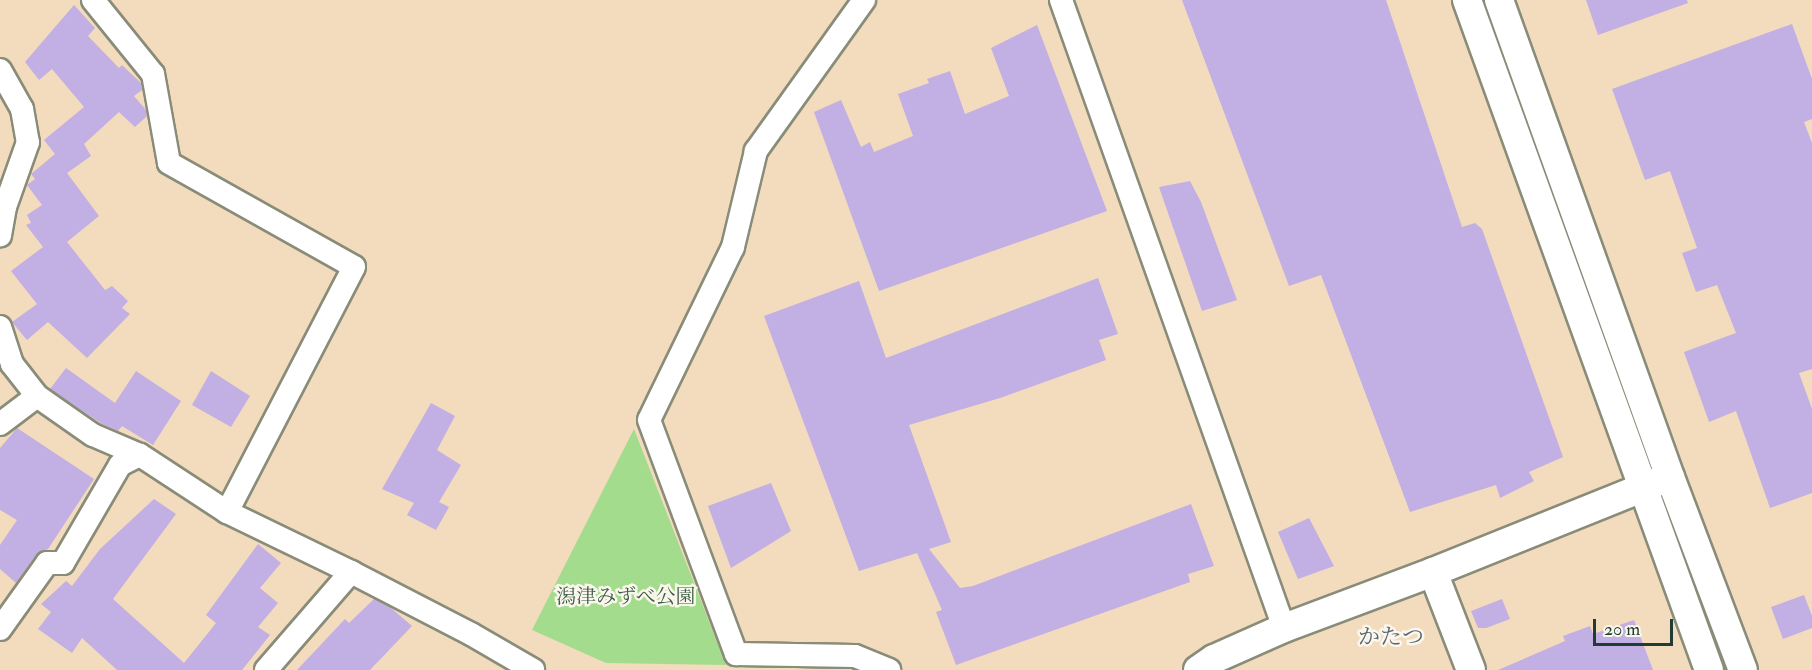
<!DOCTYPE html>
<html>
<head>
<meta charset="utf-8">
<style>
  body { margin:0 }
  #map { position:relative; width:1812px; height:670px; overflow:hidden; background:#f3dbbd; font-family:"IM FELL Double Pica","Noto Serif JP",serif }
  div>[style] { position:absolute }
  .green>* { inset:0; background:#a4dc8e }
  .building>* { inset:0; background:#c2afe3 }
  .roads { filter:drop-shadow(2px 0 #898c78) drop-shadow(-2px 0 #898c78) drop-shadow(0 2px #898c78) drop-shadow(0 -2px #898c78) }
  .minor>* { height:22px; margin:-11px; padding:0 11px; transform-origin:11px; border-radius:11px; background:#fff }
  .tertiary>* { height:28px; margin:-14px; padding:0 14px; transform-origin:14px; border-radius:14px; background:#fff }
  span { translate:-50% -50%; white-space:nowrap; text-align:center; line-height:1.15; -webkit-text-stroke:5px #fbf7ec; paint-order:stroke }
  .park-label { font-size:20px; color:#3a5d46 }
  .quarter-label { font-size:22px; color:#586571 }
  .scale { position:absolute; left:1593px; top:619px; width:80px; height:27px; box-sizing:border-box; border:3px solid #1f3d34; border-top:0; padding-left:8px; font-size:18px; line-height:21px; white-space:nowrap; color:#1f3d34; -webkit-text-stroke:4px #fbf7ec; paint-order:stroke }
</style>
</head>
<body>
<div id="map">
  <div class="green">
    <i style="clip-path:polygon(634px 429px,726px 665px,606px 663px,532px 630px)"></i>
  </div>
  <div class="building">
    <i style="clip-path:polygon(1182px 0,1386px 0,1462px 227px,1475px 223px,1482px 229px,1563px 457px,1529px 472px,1534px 481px,1500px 498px,1496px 485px,1410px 512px,1321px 275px,1289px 286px)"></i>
    <i style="clip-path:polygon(1586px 0,1687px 0,1688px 3px,1598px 35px)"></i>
    <i style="clip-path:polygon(74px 5px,95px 28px,88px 36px,119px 68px,122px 65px,141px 83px,142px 90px,134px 96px,146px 110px,147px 116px,135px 127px,119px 112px,84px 144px,91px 156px,67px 173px,99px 216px,67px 242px,105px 290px,112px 286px,128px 301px,122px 308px,130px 314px,87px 358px,48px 322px,27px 340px,12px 322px,37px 304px,11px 271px,43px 247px,26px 225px,31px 223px,27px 215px,42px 205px,27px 185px,35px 179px,31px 174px,55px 154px,44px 140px,84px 107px,52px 69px,39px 80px,25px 62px)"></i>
    <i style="clip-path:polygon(1792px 24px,1812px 79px,1812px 119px,1804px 122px,1812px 143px,1812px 369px,1799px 373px,1812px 409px,1812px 493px,1770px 508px,1736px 411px,1709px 422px,1684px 352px,1736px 333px,1717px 285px,1696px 292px,1682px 253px,1697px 248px,1670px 171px,1645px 180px,1612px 89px)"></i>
    <i style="clip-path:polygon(1037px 25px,1107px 211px,879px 291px,814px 112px,841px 100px,861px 147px,870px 142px,874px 152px,913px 136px,898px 94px,929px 83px,927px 79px,950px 71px,965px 114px,1009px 96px,991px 48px)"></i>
    <i style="clip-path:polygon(1190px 181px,1201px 202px,1237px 300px,1202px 311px,1159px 187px)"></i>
    <i style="clip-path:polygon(1098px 278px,1118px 334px,1099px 340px,1106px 360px,1000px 398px,909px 425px,951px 542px,929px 549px,960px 588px,973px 586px,1191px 504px,1214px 566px,1188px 574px,1190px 582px,956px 665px,936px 612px,942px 610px,917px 553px,859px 571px,764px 316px,859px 281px,886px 358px)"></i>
    <i style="clip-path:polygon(66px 368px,115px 403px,136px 371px,181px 401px,153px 445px,122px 426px,118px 431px,102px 424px,50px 389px)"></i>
    <i style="clip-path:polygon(211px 371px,250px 396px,231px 427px,192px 405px)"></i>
    <i style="clip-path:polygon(431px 403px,455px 416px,437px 450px,461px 465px,439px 502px,449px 507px,436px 530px,407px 515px,414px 503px,382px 489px)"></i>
    <i style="clip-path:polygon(17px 428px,94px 479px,48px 549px,36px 555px,16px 583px,0 569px,0 545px,17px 520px,0 510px,0 448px)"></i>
    <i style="clip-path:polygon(771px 483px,791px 531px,731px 568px,708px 506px)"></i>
    <i style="clip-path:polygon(154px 499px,176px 514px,113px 599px,184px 663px,216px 623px,206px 615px,258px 544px,281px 563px,260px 588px,278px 603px,258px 627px,270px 635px,242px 670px,117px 670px,82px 638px,72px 653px,38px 629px,51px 612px,41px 604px,66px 581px,72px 586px,100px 549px)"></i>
    <i style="clip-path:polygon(1309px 518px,1334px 566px,1298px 579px,1278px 532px)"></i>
    <i style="clip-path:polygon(1804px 595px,1812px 616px,1812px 628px,1783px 639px,1771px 607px)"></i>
    <i style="clip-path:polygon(374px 599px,391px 608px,412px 626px,370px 670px,297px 670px,345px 619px,349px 623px)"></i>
    <i style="clip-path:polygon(1502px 599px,1510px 619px,1486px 628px,1478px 628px,1471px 611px)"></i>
    <i style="clip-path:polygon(1634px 620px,1653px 670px,1498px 670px,1565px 641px,1563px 636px,1590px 626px,1593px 634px)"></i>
  </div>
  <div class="roads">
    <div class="minor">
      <i style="left:93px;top:0;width:95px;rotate:51deg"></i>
      <i style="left:153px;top:74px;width:90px;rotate:79.8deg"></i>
      <i style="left:169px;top:163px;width:212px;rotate:29.3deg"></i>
      <i style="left:354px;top:267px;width:276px;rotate:117.4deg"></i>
      <i style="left:864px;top:0;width:186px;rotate:125.6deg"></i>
      <i style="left:756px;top:151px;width:99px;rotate:103.5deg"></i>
      <i style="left:733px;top:247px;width:192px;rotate:115.9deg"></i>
      <i style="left:649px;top:420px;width:250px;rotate:69.6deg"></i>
      <i style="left:736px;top:654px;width:119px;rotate:1deg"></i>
      <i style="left:855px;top:656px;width:37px;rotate:22deg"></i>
      <i style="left:1061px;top:0;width:666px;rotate:70.45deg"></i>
      <i style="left:0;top:70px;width:45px;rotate:60.6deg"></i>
      <i style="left:22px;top:109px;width:34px;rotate:80deg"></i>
      <i style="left:28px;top:142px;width:69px;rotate:109.5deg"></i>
      <i style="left:5px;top:207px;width:29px;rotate:100deg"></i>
      <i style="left:0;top:327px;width:39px;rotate:72deg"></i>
      <i style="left:12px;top:364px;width:41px;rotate:52deg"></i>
      <i style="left:37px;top:396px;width:68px;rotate:34.9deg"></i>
      <i style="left:93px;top:435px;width:51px;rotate:23.1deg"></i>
      <i style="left:140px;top:455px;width:104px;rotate:33.2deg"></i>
      <i style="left:227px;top:512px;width:138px;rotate:25.8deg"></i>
      <i style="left:351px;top:572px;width:135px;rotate:27.3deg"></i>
      <i style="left:471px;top:634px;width:72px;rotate:30.1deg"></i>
      <i style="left:0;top:424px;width:46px;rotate:-37.1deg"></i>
      <i style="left:0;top:629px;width:81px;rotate:-54.5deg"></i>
      <i style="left:47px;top:563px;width:16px"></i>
      <i style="left:63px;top:563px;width:113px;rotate:-59.8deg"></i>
      <i style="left:120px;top:465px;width:22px;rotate:-27deg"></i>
      <i style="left:266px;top:670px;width:130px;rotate:-49.1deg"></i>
    </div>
    <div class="tertiary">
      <i style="left:1467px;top:0;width:712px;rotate:70.14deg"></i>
      <i style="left:1499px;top:0;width:507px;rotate:70.28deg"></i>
      <i style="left:1670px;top:477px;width:206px;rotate:69.3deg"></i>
      <i style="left:1433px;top:572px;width:105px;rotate:68.8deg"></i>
      <i style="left:1198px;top:670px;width:19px;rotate:-35deg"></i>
      <i style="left:1214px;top:659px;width:77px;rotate:-23.9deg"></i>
      <i style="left:1284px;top:628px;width:159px;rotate:-20.6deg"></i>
      <i style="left:1433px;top:572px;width:244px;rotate:-21.9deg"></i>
    </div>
  </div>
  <div class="park-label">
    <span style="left:626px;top:596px">潟津みずべ公園</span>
  </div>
  <div class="quarter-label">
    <span style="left:1391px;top:638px">かたつ</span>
  </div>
  <div class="scale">20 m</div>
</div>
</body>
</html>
